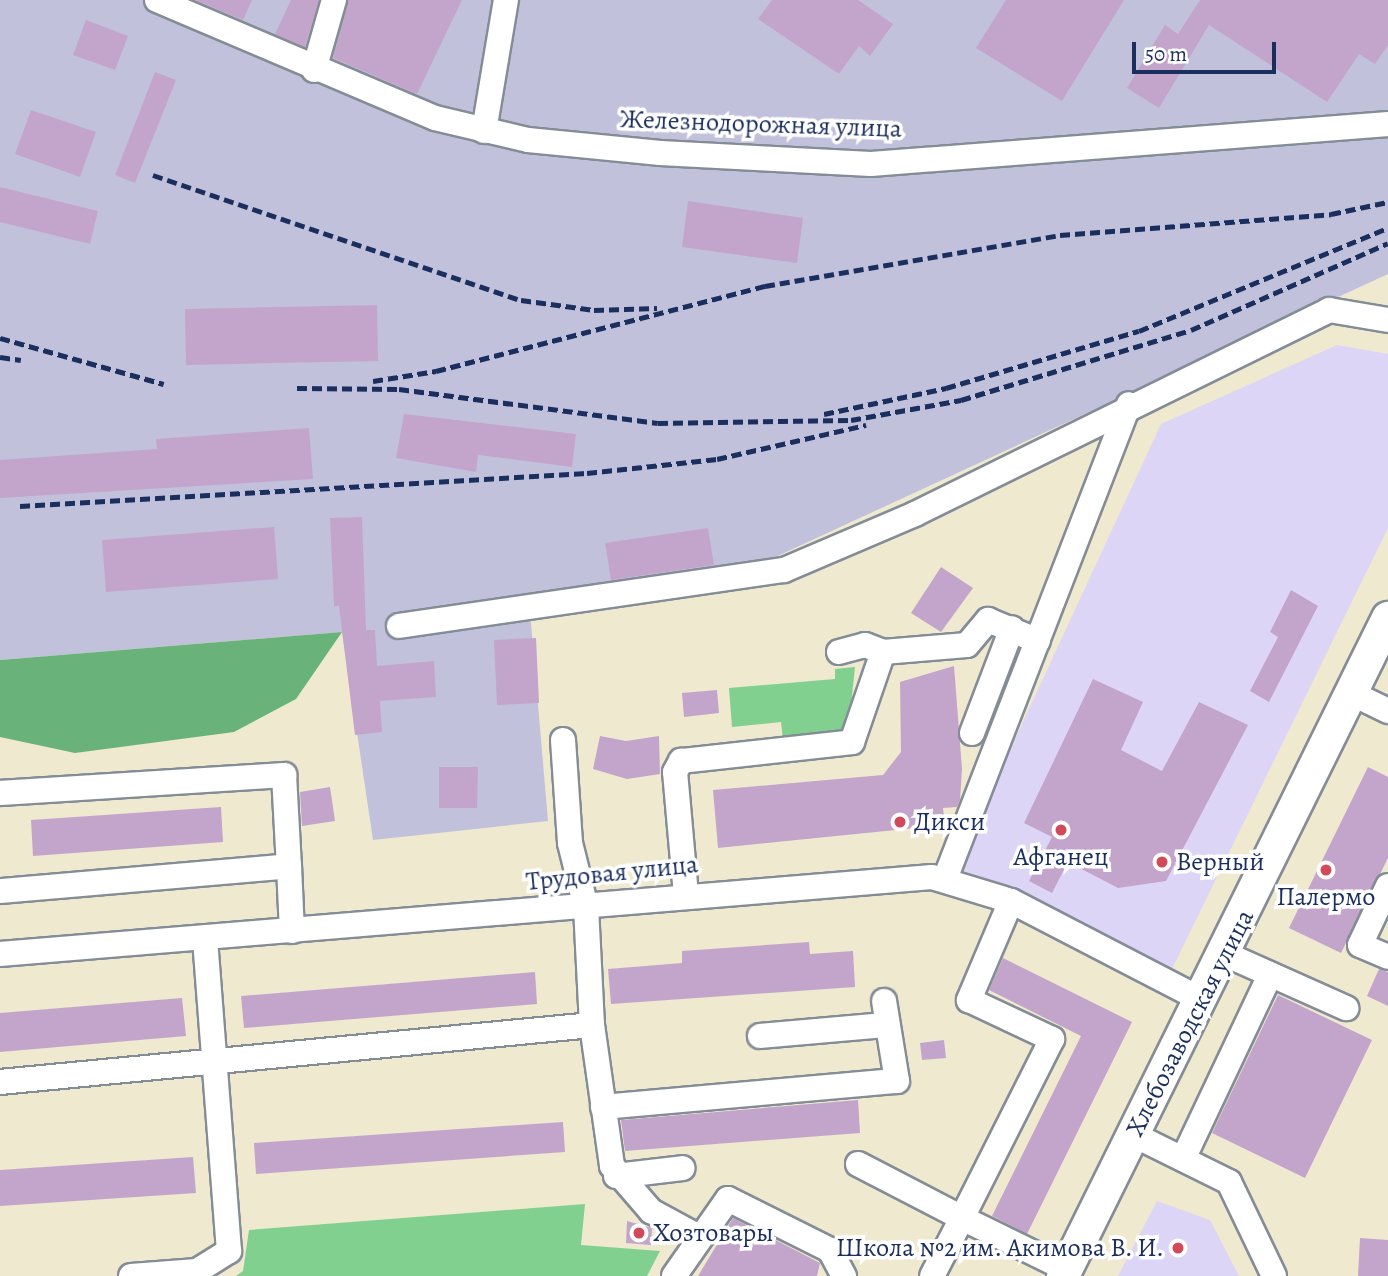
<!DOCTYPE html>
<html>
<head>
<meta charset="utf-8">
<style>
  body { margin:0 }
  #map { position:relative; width:1388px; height:1276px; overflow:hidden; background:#eee9cf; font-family:Alegreya,serif }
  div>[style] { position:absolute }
  .built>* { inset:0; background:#ddd5f6 }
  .industrial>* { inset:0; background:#c2c1dc }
  .green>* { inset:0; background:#82d08f }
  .forest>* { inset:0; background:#69b27a }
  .building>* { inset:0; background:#c3a5cc }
  .roads { filter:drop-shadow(2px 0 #848c96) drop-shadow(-2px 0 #848c96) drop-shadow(0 2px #848c96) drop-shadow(0 -2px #848c96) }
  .minor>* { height:24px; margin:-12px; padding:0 12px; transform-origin:12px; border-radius:12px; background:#fff }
  .major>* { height:32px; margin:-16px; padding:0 16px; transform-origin:16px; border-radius:16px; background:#fff }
  .rail>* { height:5px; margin-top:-2.5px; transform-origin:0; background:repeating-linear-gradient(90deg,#1b2f5e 0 10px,transparent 0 15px) }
  .dots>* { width:19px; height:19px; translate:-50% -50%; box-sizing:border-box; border:4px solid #fff; border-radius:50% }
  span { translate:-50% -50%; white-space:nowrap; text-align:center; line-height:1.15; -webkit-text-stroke:7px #fff; paint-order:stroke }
  .street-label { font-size:26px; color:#1b2f5e }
  .poi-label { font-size:26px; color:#1b2f5e }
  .left { translate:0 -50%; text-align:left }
  .right { translate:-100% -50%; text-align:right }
  .scale { position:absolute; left:1132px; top:42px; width:144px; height:32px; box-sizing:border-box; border:4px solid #1b2f5e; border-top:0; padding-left:9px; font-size:21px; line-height:24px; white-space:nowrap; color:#1b2f5e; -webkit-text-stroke:5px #fff; paint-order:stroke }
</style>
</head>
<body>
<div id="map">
  <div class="built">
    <i style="clip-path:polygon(1337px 345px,1388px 354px,1388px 528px,1168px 977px,954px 871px,1161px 424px)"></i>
    <i style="clip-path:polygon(1157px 1201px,1210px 1220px,1239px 1276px,1118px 1276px)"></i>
  </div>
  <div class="industrial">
    <i style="clip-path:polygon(0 0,1388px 0,1388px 274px,771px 559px,529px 600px,548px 821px,373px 840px,342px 632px,0 660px)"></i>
  </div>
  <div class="green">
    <i style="clip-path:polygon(855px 667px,848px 734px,783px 740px,781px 722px,732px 727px,729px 688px,835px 679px,835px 669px)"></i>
    <i style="clip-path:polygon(585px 1204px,581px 1245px,660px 1251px,647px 1276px,236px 1276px,243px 1271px,249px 1230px)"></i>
  </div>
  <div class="forest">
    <i style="clip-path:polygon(342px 632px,296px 699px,234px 732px,75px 753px,0 737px,0 660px)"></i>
  </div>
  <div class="building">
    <i style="clip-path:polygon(195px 0,252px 0,243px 20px)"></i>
    <i style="clip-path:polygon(291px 0,319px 0,305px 47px,275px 34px)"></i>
    <i style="clip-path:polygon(348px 0,462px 0,417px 94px,333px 58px)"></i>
    <i style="clip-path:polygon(772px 0,858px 0,893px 24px,870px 56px,859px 46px,839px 74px,758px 19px)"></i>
    <i style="clip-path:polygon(1006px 0,1124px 0,1062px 101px,976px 48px)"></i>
    <i style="clip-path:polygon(1200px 0,1388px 0,1388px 45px,1375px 64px,1359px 54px,1327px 102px,1209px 25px,1159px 108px,1127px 88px,1165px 25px,1178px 34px)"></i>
    <i style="clip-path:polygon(86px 20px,128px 36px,115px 70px,73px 55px)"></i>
    <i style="clip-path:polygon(155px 72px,176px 80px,135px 183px,115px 175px)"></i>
    <i style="clip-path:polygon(31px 110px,96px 132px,80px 177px,15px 154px)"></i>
    <i style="clip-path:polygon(0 187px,98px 211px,90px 244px,0 222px)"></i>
    <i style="clip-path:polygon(688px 201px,803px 218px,797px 263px,682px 247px)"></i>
    <i style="clip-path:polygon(377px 305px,378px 361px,186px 365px,185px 309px)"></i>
    <i style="clip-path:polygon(404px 414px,576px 434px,572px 467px,478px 455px,476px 472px,396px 458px)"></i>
    <i style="clip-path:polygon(309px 428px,313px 479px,0 498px,0 460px,157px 449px,156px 439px)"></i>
    <i style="clip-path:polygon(362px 517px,366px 630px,375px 630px,377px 666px,434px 661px,436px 697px,380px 701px,382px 732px,355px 735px,339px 606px,334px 606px,330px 518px)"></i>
    <i style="clip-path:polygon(274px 527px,278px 579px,106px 592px,102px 540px)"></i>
    <i style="clip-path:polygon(708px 528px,714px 565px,611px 580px,605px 543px)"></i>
    <i style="clip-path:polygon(941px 567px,973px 588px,941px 632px,911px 613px)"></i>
    <i style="clip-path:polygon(1291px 590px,1318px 606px,1269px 702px,1250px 691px,1278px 637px,1270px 632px)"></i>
    <i style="clip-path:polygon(536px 638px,539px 703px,497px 705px,494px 640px)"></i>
    <i style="clip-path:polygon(954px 666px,962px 769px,960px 800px,957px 807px,943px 808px,945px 825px,718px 848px,713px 790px,883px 775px,901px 752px,900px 682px)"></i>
    <i style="clip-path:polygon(1093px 679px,1143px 702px,1121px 750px,1162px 771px,1199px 702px,1248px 725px,1166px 881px,1118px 888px,1068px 862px,1052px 893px,1029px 881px,1052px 837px,1024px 823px)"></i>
    <i style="clip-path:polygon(717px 690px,719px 713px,684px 717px,682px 693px)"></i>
    <i style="clip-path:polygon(600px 736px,626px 741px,659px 736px,660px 774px,627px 779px,593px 769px)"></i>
    <i style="clip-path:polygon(439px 767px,478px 767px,477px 808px,439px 808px)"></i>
    <i style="clip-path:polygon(1368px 767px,1388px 777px,1388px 858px,1341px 953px,1289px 928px)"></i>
    <i style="clip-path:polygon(330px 787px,335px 821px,302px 826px,300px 792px)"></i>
    <i style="clip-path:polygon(221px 807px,223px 842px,33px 856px,31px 820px)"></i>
    <i style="clip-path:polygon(809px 942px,810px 954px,853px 951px,855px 987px,611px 1004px,608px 969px,682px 963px,682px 951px)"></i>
    <i style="clip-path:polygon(1003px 958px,1132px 1022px,1027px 1234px,992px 1216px,1081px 1036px,989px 990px)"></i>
    <i style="clip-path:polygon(1379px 969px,1388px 972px,1388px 1006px,1367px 996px)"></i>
    <i style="clip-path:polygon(535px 972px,537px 1004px,244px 1028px,241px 996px)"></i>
    <i style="clip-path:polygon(1278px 995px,1372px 1040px,1305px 1178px,1212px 1133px)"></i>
    <i style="clip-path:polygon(182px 998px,186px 1036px,0 1052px,0 1013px)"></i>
    <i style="clip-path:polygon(944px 1040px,946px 1058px,922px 1060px,920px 1043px)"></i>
    <i style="clip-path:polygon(858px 1100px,860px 1133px,625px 1151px,621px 1120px)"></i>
    <i style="clip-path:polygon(563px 1122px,565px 1152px,256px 1174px,254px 1143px)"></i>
    <i style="clip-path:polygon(193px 1157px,196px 1193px,0 1206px,0 1170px)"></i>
    <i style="clip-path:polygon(733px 1218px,820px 1263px,817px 1276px,698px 1276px)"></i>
    <i style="clip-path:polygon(627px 1221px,652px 1228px,651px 1245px,626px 1243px)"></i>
    <i style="clip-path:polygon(1360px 1238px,1388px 1240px,1388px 1276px,1358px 1276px)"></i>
  </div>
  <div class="roads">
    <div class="minor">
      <i style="left:157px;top:0;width:302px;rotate:23deg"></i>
      <i style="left:435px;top:118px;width:96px;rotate:13.3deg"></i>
      <i style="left:528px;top:140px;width:133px;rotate:5.6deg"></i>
      <i style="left:660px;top:153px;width:211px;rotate:3deg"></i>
      <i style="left:871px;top:164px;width:519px;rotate:-4.42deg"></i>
      <i style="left:314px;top:70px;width:73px;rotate:-74.1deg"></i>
      <i style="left:484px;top:131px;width:133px;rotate:-80.5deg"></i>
      <i style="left:399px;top:626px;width:389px;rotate:-8.3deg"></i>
      <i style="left:784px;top:570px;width:142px;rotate:-23.1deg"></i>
      <i style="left:915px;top:514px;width:462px;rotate:-26.2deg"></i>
      <i style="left:1329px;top:310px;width:60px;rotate:9.6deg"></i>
      <i style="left:839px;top:652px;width:27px;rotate:-15deg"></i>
      <i style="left:865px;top:645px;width:19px;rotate:21deg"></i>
      <i style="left:1351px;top:693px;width:41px;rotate:25.9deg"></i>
      <i style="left:972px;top:733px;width:112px;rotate:-69.1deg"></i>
      <i style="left:563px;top:740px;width:103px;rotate:86.1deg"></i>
      <i style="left:570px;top:843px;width:66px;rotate:76deg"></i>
      <i style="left:586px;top:907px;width:118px;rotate:87.1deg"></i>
      <i style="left:592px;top:1025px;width:142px;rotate:81.9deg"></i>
      <i style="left:612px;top:1166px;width:60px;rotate:49.1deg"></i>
      <i style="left:651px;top:1211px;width:52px;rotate:28.5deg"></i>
      <i style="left:0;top:793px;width:285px;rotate:-3.6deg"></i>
      <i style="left:284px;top:775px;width:91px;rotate:86.9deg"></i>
      <i style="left:945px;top:879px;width:509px;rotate:-68.83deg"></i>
      <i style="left:1388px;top:886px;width:65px;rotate:115.4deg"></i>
      <i style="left:1360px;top:945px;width:30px;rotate:23deg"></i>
      <i style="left:0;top:891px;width:290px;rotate:-4.9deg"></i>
      <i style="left:289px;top:866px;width:65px;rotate:87.4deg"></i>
      <i style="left:686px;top:895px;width:123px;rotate:-95.1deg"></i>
      <i style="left:675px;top:772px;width:13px;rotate:-61deg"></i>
      <i style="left:681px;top:761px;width:172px;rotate:-6.3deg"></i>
      <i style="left:852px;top:742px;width:95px;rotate:-71deg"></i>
      <i style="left:883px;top:652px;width:84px;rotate:-4.8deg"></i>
      <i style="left:967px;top:645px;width:33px;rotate:-50deg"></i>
      <i style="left:988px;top:620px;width:54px;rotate:22.8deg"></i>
      <i style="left:1011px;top:901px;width:108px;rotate:113deg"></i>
      <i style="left:969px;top:1000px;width:92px;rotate:25.2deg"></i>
      <i style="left:1052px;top:1039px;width:200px;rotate:116.7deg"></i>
      <i style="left:962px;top:1218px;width:116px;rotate:26.1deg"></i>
      <i style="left:0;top:954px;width:935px;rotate:-4.72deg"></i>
      <i style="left:932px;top:877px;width:83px;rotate:16.9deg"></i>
      <i style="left:1011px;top:901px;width:215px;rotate:27.4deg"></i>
      <i style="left:1225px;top:954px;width:133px;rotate:24.1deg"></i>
      <i style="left:760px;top:1036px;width:125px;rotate:-5deg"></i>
      <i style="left:0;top:1082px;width:595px;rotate:-5.5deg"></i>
      <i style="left:603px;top:1107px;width:295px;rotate:-5.1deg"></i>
      <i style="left:897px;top:1081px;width:81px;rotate:-99.2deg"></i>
      <i style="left:1134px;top:1135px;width:106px;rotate:26.3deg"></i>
      <i style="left:1229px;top:1182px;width:104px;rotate:64.4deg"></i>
      <i style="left:1183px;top:1159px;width:204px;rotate:-64.7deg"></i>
      <i style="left:858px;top:1164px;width:117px;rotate:27.4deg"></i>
      <i style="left:962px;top:1218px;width:65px;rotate:117.3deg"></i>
      <i style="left:616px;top:1176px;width:67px;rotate:-6.8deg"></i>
      <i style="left:131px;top:1276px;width:66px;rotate:-4.3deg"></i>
      <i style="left:197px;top:1271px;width:38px;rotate:-32deg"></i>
      <i style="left:229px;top:1251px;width:311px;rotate:-94.4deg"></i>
      <i style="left:674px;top:1276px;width:94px;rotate:-55deg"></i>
      <i style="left:728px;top:1199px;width:114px;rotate:26.6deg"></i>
      <i style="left:830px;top:1250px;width:30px;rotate:62deg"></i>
    </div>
    <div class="major">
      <i style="left:1063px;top:1276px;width:734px;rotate:-63.71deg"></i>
    </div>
  </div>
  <div class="rail">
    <i style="left:153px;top:175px;width:389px;rotate:18.8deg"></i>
    <i style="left:521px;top:300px;width:74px;rotate:7.8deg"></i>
    <i style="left:594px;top:310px;width:63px;rotate:-1.8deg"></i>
    <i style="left:0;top:338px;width:170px;rotate:15.7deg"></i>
    <i style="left:0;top:357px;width:21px;rotate:8deg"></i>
    <i style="left:373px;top:381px;width:64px;rotate:-9deg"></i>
    <i style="left:436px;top:371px;width:340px;rotate:-14.5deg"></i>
    <i style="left:765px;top:286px;width:299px;rotate:-9.8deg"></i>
    <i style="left:1060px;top:235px;width:272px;rotate:-4.4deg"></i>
    <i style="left:1331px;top:214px;width:58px;rotate:-11.9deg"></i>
    <i style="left:297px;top:388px;width:102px;rotate:0.6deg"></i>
    <i style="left:399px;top:389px;width:261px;rotate:7.5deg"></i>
    <i style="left:658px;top:423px;width:193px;rotate:-0.9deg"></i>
    <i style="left:851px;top:420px;width:112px;rotate:-10.3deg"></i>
    <i style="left:961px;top:400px;width:240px;rotate:-16.9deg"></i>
    <i style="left:1191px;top:330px;width:215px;rotate:-23.8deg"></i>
    <i style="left:824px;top:414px;width:125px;rotate:-12deg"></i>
    <i style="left:946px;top:388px;width:201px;rotate:-16.5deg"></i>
    <i style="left:1139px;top:331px;width:269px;rotate:-22.5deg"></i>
    <i style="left:20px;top:506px;width:568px;rotate:-3.33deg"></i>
    <i style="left:587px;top:473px;width:131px;rotate:-6.1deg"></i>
    <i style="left:717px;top:459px;width:153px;rotate:-12.9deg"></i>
  </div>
  <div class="dots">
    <i style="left:900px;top:822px;background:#d1495b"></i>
    <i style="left:1061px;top:830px;background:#d1495b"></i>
    <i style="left:1162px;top:862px;background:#d1495b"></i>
    <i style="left:1326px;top:870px;background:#d1495b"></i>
    <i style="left:639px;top:1233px;background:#d1495b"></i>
    <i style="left:1178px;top:1248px;background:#d1495b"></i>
  </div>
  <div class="street-label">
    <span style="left:761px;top:124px;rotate:2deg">Железнодорожная улица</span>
    <span style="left:612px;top:873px;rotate:-6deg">Трудовая улица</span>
    <span style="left:1190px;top:1023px;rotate:-63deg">Хлебозаводская улица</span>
  </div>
  <div class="poi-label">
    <span class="left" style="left:914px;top:822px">Дикси</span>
    <span style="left:1061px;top:857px">Афганец</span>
    <span class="left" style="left:1176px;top:862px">Верный</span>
    <span style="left:1326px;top:897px">Палермо</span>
    <span class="left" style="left:653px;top:1233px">Хозтовары</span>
    <span class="right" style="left:1164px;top:1248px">Школа №2 им. Акимова В. И.</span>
  </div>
  <div class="scale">50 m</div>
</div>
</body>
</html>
